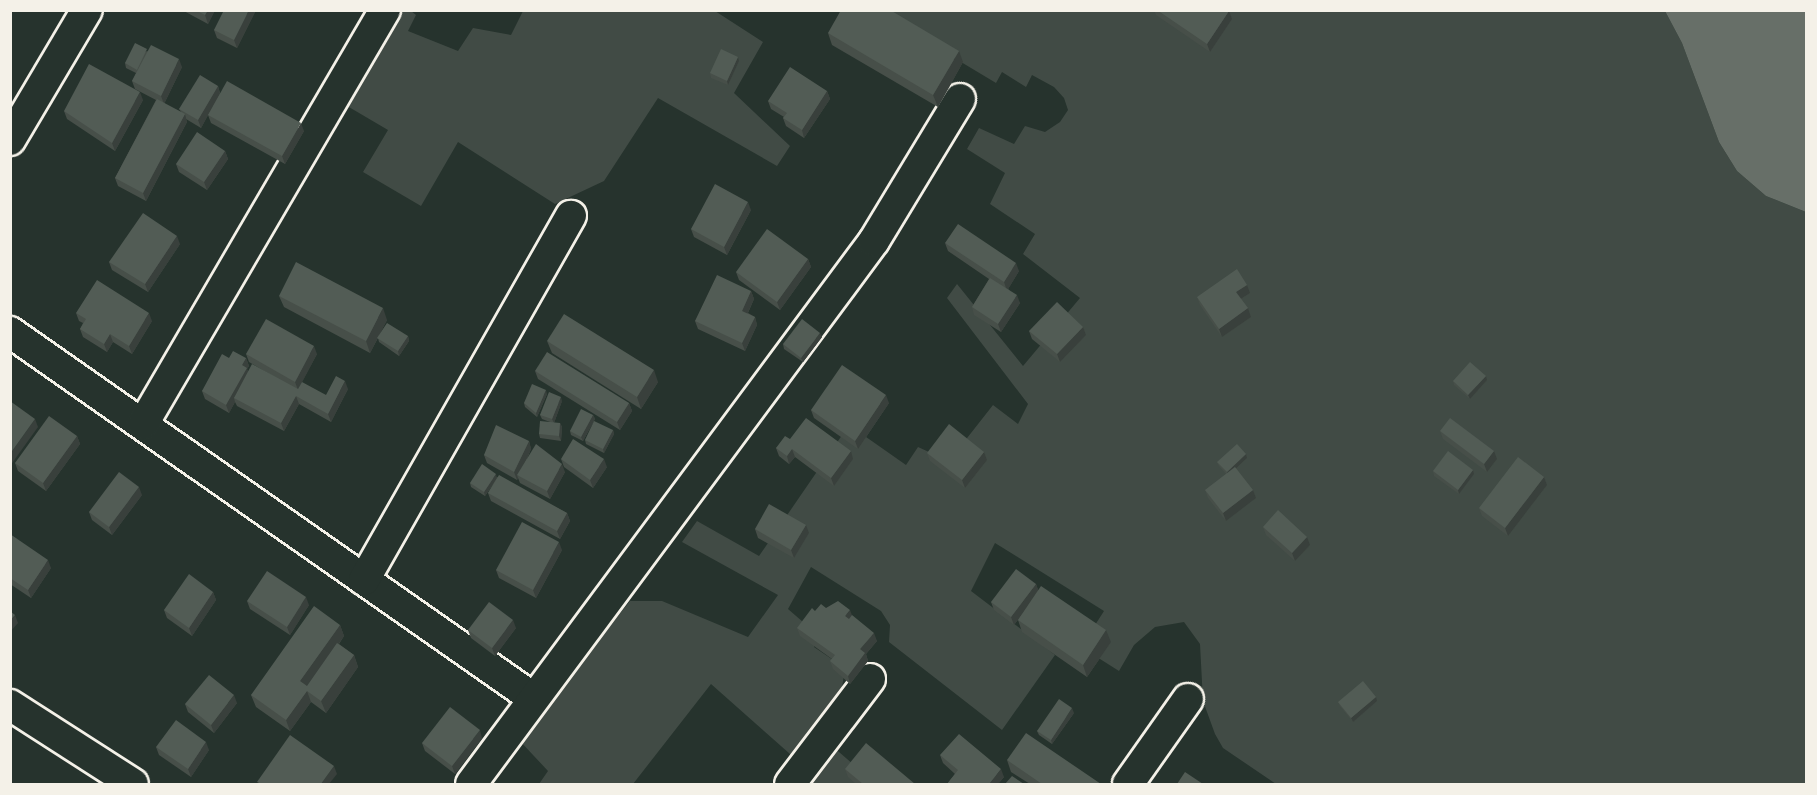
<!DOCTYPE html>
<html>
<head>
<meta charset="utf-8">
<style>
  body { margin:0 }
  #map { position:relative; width:1817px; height:795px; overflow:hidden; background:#26332d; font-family:"Patrick Hand",sans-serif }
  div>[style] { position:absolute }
  .green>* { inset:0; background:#414b45 }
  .water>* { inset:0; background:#676f68 }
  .roads { filter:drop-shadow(2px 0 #f4f1e8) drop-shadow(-2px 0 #f4f1e8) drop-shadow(0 2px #f4f1e8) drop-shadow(0 -2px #f4f1e8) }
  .street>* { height:30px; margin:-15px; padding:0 15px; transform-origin:15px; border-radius:15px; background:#26332d }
  .wall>* { inset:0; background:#474f49 }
  .shaded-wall>* { inset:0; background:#39403c }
  .building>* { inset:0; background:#525c55 }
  span { translate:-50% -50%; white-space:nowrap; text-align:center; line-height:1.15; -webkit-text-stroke:4.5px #26332d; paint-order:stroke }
  .frame { position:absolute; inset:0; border:12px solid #f4f1e8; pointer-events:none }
</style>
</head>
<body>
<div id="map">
  <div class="green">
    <i style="clip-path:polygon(369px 11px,411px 11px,416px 15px,408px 31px,458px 51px,473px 28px,511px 35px,523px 11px,715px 11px,763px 42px,734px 93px,790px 146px,777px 166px,658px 98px,604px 181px,555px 204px,458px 142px,421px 206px,363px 172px,388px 130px,325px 93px)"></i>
    <i style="clip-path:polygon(876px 11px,1665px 11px,1682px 43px,1719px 142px,1737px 171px,1766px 196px,1806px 212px,1806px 784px,1276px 784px,1223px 748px,1215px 734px,1203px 701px,1200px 644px,1184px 622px,1155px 627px,1134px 645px,1119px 671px,1081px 647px,1104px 611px,995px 543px,971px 591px,1055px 655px,1002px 730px,889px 642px,890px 625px,881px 611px,811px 567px,788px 609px,818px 635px,814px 647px,845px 668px,841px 694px,817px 733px,876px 784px,797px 784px,790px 754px,711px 684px,633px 784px,539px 784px,548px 771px,519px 740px,630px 601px,662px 601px,748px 637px,778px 595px,682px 542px,697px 521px,759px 556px,849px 425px,906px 465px,918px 447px,949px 461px,993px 405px,1018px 424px,1028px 404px,947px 298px,957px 284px,1023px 366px,1080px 298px,1023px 254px,1035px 234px,990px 204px,1005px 173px,967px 149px,979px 128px,1014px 144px,1025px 126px,1045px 132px,1060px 122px,1068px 110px,1064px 98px,1054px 87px,1032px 75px,1026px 87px,1002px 72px,996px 83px)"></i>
  </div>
  <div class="water">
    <i style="clip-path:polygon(1665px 11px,1806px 11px,1806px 212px,1766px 196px,1737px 171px,1719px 142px,1682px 43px)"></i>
  </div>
  <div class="roads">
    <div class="street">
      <i style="left:10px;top:140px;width:151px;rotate:-59.4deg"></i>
      <i style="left:10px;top:332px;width:638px;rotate:34.98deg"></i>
      <i style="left:143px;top:424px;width:480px;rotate:-59.7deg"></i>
      <i style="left:364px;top:580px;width:419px;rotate:-60.4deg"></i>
      <i style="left:10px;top:705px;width:146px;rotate:32.7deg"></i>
      <i style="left:471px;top:784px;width:676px;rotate:-53.42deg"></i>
      <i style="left:874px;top:241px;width:166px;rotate:-58.8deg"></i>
      <i style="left:790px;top:784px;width:132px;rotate:-52.7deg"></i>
      <i style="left:1128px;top:784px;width:104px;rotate:-54.8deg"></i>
    </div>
  </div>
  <div class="wall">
    <i style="clip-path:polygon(182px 10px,215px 10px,208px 24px)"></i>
    <i style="clip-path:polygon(256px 10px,237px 48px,217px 38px,214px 30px)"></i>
    <i style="clip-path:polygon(1154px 10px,1228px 10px,1232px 19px,1210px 52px,1156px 15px)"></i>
    <i style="clip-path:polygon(828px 33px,963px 62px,938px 107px,832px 45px)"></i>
    <i style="clip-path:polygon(147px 51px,182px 67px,164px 104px,181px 112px,179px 109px,218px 86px,220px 93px,304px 131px,285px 164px,211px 123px,208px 115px,201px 128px,186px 119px,187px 122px,146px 201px,118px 186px,115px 178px,156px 100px,135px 89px,132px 81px,136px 73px,126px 68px,125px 63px)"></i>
    <i style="clip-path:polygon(739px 61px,728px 85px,711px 78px,710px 73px)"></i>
    <i style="clip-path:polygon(827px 91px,830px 99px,804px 138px,786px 126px,783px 118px,784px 117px,771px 109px,768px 101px)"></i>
    <i style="clip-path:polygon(143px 100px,115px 151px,67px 119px,64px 111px)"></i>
    <i style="clip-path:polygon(225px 151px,228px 159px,207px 190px,179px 172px,176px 164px)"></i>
    <i style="clip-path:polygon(751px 210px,727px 255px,694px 237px,691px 229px)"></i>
    <i style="clip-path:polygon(945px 243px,1019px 271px,1008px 289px,1020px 303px,1001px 332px,974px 315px,972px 307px,989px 279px,948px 251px)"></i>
    <i style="clip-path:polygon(180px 244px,148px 292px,112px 270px,109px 262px)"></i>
    <i style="clip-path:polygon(808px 259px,811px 267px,780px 310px,739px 280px,736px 272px)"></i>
    <i style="clip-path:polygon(751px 291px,754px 299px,748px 313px,755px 317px,757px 325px,745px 351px,698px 329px,695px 321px)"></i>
    <i style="clip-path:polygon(1250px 293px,1241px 299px,1248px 308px,1251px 317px,1222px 337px,1200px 305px,1197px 297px)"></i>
    <i style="clip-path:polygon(279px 296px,387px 320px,379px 335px,408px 336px,409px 341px,399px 356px,379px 342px,378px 338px,370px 353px,284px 307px)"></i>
    <i style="clip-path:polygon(76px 313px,152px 321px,132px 354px,113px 342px,107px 352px,83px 337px,80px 329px,83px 323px,79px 321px)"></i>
    <i style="clip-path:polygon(1083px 327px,1086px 335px,1060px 362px,1032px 339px,1029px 331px)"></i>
    <i style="clip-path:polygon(822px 337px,803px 362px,784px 349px,783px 344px)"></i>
    <i style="clip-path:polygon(547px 341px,658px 382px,641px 409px,552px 353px)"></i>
    <i style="clip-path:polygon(246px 354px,317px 354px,298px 389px,326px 395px,348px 389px,331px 422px,299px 404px,284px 431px,237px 406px,235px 402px,229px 413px,205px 399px,202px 391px,229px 358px,246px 358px,249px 366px,247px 369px,248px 372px,271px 375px,249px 362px)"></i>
    <i style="clip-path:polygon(535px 371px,629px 403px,632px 411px,620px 430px,538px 379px)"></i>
    <i style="clip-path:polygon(1487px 380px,1470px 399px,1454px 385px,1453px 381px)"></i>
    <i style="clip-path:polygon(547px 394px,537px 417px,525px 407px,524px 403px)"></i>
    <i style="clip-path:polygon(562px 401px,554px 423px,560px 423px,562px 427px,561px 441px,540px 438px,539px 434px,550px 422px,542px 419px,540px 415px)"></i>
    <i style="clip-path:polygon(889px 403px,858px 449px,814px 418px,811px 410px)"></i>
    <i style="clip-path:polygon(593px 415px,595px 419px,583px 441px,571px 435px,570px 431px)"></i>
    <i style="clip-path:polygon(613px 430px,614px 434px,604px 453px,586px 444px,585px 440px)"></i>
    <i style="clip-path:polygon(1440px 431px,1497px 459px,1487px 472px,1443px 439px)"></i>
    <i style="clip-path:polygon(77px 436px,80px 444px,46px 491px,18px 471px,15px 463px)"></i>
    <i style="clip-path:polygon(790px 439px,853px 459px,834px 486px,795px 457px,789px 464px,779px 456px,776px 448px)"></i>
    <i style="clip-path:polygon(529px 441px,531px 449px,527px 459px,565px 472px,550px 499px,520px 483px,518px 478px,517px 480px,487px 463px,484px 455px)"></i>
    <i style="clip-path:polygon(984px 452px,987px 460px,965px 488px,930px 461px,927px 453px)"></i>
    <i style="clip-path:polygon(1246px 454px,1247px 458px,1236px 469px,1253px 490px,1256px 498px,1226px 521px,1208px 498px,1205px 490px,1226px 474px,1219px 466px,1217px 462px)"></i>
    <i style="clip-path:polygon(561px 459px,607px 467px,593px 488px,564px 467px)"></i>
    <i style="clip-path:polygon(1473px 470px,1474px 474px,1459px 494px,1434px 476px,1433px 471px)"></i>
    <i style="clip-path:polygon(497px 477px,567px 513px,570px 521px,560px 539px,491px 501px,488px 493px,494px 483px,485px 496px,471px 487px,470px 483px)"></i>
    <i style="clip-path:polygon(1544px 477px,1547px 485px,1508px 536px,1482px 516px,1479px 508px)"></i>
    <i style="clip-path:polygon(142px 495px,112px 535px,92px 520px,89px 512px)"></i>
    <i style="clip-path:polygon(1263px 527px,1310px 545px,1295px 561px,1266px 535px)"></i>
    <i style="clip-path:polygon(755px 529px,809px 533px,794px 558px,758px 538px)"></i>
    <i style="clip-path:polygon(10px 534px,51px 568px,31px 598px,10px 584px)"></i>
    <i style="clip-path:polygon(562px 550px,536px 598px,499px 578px,496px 570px)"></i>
    <i style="clip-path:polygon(1036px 584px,1038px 590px,1111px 642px,1087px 677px,1022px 632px,1018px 620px,1020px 617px,1014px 625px,994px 610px,991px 602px)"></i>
    <i style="clip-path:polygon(213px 592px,216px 600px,192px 636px,167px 618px,164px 610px)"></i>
    <i style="clip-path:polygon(247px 601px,309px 605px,290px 635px,250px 609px)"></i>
    <i style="clip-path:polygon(826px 608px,852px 616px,877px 641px,866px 654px,868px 661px,850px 684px,833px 669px,830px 661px,832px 659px,800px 636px,797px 628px,815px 611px)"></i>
    <i style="clip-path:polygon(340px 625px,344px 636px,339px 644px,354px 655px,358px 667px,326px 713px,311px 702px,290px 731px,256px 707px,251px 695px)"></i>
    <i style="clip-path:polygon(516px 628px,495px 656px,471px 638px,468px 630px)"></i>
    <i style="clip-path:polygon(1377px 701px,1353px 722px,1340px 706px,1338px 702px)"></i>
    <i style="clip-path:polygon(237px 703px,214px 733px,188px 712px,185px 704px)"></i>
    <i style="clip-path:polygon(1074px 713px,1052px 744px,1039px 735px,1037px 731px)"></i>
    <i style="clip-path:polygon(482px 738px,455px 774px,425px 751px,422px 743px)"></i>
    <i style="clip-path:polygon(156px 747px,209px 750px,191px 777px,159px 755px)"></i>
    <i style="clip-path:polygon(940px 755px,1004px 777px,998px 784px,947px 784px,955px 774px,943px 763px)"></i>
    <i style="clip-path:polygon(1007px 760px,1101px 784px,1030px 784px,1011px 772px)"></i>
    <i style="clip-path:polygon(845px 769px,915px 784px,856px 784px,848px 777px)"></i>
  </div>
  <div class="shaded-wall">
    <i style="clip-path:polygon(208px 10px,215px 10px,208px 24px,205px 15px)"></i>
    <i style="clip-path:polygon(249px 10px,256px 10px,237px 48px,234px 40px)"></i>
    <i style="clip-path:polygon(1229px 11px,1232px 19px,1210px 52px,1207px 44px)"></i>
    <i style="clip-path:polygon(959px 51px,963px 62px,938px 107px,933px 95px)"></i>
    <i style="clip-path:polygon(738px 57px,739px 61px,728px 85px,727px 81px)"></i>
    <i style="clip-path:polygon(179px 59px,182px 67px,164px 104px,161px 96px)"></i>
    <i style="clip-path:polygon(218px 86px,220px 94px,201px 128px,198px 120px)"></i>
    <i style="clip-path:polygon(827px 91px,830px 99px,804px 138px,802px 130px)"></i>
    <i style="clip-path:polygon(140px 92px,143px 100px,115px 151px,112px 143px)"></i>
    <i style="clip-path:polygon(185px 114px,187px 122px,146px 201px,143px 193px)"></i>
    <i style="clip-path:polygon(301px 123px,304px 131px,285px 164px,282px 156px)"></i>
    <i style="clip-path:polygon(225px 151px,228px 159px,207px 190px,204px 182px)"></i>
    <i style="clip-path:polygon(748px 202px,751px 210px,727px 255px,724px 247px)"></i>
    <i style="clip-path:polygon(177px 236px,180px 244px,148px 292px,145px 284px)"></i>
    <i style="clip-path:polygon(808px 259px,811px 267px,780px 310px,777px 302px)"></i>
    <i style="clip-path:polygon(1016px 263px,1019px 271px,1007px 291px,1004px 282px)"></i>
    <i style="clip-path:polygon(1247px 285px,1250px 293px,1239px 300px,1236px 292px)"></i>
    <i style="clip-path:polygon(751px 291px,754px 299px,745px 319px,742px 311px)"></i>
    <i style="clip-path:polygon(1017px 295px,1020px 303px,1001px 332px,998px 324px)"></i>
    <i style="clip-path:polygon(383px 308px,387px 320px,370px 353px,366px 341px)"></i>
    <i style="clip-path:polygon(1248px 308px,1251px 317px,1222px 337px,1219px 329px)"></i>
    <i style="clip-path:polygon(149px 313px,152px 321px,132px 354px,129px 346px)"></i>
    <i style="clip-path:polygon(755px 317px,757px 325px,745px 351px,742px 343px)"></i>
    <i style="clip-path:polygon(1083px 327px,1086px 335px,1060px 362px,1057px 354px)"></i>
    <i style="clip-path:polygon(820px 333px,822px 337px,803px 362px,801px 358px)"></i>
    <i style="clip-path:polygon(110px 334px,113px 342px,107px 352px,104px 344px)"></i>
    <i style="clip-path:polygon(408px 336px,409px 341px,399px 356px,398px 351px)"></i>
    <i style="clip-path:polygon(314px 346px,317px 354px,298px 390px,295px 382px)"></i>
    <i style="clip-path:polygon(246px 358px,249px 366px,247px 369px,250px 376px,234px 398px,235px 402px,229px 413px,226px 405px,242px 365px)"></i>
    <i style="clip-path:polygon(654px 370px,658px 382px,641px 409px,637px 397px)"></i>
    <i style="clip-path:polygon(1486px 376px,1487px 380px,1470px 399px,1468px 395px)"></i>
    <i style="clip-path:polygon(345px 381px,348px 389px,331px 422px,328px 414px)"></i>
    <i style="clip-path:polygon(546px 390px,547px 394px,537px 417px,536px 413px)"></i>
    <i style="clip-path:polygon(886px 395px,889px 403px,858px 449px,855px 441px)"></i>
    <i style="clip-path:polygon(296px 396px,299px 404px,284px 431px,281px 423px)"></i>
    <i style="clip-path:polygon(561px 397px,562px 401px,554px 423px,552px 419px)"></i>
    <i style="clip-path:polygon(629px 403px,632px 411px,620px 430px,617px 422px)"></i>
    <i style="clip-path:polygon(593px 415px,595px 419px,583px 441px,581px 437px)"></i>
    <i style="clip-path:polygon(35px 419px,38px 427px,10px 466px,10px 454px)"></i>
    <i style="clip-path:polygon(560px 423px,562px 427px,561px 441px,559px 436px)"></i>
    <i style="clip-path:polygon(613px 430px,614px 434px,604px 453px,603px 449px)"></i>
    <i style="clip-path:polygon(77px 436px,80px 444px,46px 491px,43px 483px)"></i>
    <i style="clip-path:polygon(529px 441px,531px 449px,519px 476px,517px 475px,518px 478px,517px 480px,514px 472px)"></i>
    <i style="clip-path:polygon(792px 449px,795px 457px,789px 464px,787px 456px)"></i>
    <i style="clip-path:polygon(851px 451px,853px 459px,834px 486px,831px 478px)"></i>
    <i style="clip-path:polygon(1494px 451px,1497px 459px,1487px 472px,1484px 464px)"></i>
    <i style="clip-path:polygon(984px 452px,987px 460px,965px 488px,962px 480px)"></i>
    <i style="clip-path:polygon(1246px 454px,1247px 458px,1228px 476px,1227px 472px)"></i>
    <i style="clip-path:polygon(604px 459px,607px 467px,593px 488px,590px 480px)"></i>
    <i style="clip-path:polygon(562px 464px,565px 472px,550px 499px,547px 491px)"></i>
    <i style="clip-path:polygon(1473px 470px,1474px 474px,1459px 494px,1458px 490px)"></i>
    <i style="clip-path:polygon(496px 474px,497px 478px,485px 496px,484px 492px)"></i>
    <i style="clip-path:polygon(1544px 477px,1547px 485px,1508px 536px,1505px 528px)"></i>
    <i style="clip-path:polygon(139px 487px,142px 495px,112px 535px,109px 527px)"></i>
    <i style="clip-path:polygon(1253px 490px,1256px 498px,1226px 521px,1223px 513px)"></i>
    <i style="clip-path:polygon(567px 513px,570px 521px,560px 539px,557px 531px)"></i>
    <i style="clip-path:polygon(806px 525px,809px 533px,794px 558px,791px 550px)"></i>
    <i style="clip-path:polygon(1307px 537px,1310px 545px,1295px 561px,1292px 553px)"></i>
    <i style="clip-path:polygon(559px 542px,562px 550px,536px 598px,533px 590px)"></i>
    <i style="clip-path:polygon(48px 560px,51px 568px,31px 598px,28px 590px)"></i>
    <i style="clip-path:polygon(1036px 584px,1039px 592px,1014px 625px,1011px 617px)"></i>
    <i style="clip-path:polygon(213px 592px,216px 600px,192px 636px,189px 628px)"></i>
    <i style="clip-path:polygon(306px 597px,309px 605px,290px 635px,287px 627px)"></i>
    <i style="clip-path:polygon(850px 610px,853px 618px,848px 624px,845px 616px)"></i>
    <i style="clip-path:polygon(15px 615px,18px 623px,10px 632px,10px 621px)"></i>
    <i style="clip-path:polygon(513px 620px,516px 628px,495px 656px,492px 648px)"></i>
    <i style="clip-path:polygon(340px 625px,344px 636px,304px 693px,300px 681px)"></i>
    <i style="clip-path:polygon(1106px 630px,1111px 642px,1087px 677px,1083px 665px)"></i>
    <i style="clip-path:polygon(874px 633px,877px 641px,866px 654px,868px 661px,850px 684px,848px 676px,860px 649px)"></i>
    <i style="clip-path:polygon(354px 655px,358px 667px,326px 713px,321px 701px)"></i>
    <i style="clip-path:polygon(307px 691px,311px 702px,290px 731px,286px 720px)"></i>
    <i style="clip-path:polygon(234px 695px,237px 703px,214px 733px,211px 725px)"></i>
    <i style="clip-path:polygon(1376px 697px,1377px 701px,1353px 722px,1351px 718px)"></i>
    <i style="clip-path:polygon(1072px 708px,1074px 713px,1052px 744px,1051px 740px)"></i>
    <i style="clip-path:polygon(480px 730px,482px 738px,455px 774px,452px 766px)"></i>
    <i style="clip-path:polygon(206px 742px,209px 750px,191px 777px,188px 769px)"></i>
    <i style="clip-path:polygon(334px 766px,337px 774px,329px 784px,321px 784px)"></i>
    <i style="clip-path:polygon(1001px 769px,1004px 777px,998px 784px,989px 784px)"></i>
  </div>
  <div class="building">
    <i style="clip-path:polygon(195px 10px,208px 10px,205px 15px)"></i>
    <i style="clip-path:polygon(224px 10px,249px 10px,234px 40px,214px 30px)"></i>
    <i style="clip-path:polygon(841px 10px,890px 10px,959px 51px,933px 95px,828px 33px)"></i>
    <i style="clip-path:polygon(1157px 10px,1228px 10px,1229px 11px,1207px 44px)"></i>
    <i style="clip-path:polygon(135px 43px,147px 49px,137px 70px,125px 63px)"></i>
    <i style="clip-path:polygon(151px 45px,179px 59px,161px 96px,132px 81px)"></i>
    <i style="clip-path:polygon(721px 49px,738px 57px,727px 81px,710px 73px)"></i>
    <i style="clip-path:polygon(89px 64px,140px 92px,112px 143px,64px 111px)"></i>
    <i style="clip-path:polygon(790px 67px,827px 91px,802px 130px,783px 118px,787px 113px,768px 101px)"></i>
    <i style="clip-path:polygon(200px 75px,218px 86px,198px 120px,179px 109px)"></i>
    <i style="clip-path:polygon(227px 81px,301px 123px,282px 156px,208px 115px)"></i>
    <i style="clip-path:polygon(157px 99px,185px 114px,143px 193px,115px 178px)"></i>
    <i style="clip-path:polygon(197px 132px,225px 151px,204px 182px,176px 164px)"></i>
    <i style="clip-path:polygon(715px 184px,748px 202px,724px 247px,691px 229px)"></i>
    <i style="clip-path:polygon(143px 213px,177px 236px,145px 284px,109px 262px)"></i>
    <i style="clip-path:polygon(958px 224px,1016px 263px,1004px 282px,945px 243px)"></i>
    <i style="clip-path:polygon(767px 229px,808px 259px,777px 302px,736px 272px)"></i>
    <i style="clip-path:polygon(296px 262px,383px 308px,366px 341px,279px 296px)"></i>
    <i style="clip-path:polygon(1237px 269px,1247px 285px,1236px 292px,1248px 308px,1219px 329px,1197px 297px)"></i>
    <i style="clip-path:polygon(717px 275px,751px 291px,742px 311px,755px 317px,742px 343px,695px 321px)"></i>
    <i style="clip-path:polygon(990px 278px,1017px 295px,998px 324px,972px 307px)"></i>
    <i style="clip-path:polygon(97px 280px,149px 313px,129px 346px,110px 334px,104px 344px,80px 329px,86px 319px,76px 313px)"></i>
    <i style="clip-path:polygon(1057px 302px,1083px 327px,1057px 354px,1029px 331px)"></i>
    <i style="clip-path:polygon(564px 314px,654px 370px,637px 397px,547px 341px)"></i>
    <i style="clip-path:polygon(266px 319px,314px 346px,295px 382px,246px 354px)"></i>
    <i style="clip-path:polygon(802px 319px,820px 333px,801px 358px,783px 344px)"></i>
    <i style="clip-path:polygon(387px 323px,408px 336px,398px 351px,377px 338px)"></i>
    <i style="clip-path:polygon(233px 351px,246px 358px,242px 365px,247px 368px,226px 405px,202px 391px,222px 354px,229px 358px)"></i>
    <i style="clip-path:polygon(547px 352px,629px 403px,617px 422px,535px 371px)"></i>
    <i style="clip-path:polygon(1470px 362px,1486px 376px,1468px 395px,1453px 381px)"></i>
    <i style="clip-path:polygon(252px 364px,298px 389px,302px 382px,326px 395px,336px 376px,345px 381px,328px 414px,296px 396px,281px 423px,234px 398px)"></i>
    <i style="clip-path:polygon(842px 365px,886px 395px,855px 441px,811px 410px)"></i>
    <i style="clip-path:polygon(532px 384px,546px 390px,536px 413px,524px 403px)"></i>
    <i style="clip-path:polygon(549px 392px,561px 397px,552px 419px,540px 415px)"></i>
    <i style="clip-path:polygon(10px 401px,35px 419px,10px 454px)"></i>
    <i style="clip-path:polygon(581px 409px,593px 415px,581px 437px,570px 431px)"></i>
    <i style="clip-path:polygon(49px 416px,77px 436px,43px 483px,15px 463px)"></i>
    <i style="clip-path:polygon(806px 418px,851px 451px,831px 478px,792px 449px,787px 456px,776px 448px,785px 436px,790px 439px)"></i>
    <i style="clip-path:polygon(1450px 418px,1494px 451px,1484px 464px,1440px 431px)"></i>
    <i style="clip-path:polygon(540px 421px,560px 423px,559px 436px,539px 434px)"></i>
    <i style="clip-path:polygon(594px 421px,613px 430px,603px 449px,585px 440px)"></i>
    <i style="clip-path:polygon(949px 424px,984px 452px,962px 480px,927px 453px)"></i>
    <i style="clip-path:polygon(496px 425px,529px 441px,514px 472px,484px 455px)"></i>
    <i style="clip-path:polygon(573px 439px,604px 459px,590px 480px,561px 459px)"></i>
    <i style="clip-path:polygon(536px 444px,562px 464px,547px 491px,517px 475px)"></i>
    <i style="clip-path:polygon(1237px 444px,1246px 454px,1227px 472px,1217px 462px)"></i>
    <i style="clip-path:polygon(1448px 451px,1473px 470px,1458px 490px,1433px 471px)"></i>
    <i style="clip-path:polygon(1518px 457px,1544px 477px,1505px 528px,1479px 508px)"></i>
    <i style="clip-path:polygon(482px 464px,496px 474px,484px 492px,470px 483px)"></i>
    <i style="clip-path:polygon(1235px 467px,1253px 490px,1223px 513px,1205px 490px)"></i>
    <i style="clip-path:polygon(119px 472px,139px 487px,109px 527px,89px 512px)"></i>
    <i style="clip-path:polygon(499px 475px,567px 513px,557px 531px,488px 493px)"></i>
    <i style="clip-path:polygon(769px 504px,806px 525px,791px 550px,755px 529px)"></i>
    <i style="clip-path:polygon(1278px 510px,1307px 537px,1292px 553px,1263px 527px)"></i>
    <i style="clip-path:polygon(522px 522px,559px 542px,533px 590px,496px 570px)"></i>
    <i style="clip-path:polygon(10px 534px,48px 560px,28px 590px,10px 578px)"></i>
    <i style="clip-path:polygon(1016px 569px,1036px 584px,1011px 617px,991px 602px)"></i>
    <i style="clip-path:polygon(267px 571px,306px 597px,287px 627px,247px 601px)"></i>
    <i style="clip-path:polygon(189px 574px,213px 592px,189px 628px,164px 610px)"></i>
    <i style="clip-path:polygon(1041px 586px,1106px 630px,1083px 665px,1018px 620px)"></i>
    <i style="clip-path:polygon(838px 601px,850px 610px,845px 616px,849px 619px,852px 615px,874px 633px,860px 649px,865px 653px,848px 676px,830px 661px,835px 655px,797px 628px,812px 608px,815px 611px,821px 604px,826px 608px)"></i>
    <i style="clip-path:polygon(489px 602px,513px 620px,492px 648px,468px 630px)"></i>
    <i style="clip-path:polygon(314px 606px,340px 625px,300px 681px,307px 686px,337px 643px,354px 655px,321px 701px,307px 691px,286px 720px,251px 695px)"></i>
    <i style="clip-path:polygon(10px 611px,15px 615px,10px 621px)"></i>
    <i style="clip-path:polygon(209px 675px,234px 695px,211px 725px,185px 704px)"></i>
    <i style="clip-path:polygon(1363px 681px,1376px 697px,1351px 718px,1338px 702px)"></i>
    <i style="clip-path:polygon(1059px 699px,1072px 708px,1051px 740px,1037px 731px)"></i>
    <i style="clip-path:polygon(450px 707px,480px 730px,452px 766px,422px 743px)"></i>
    <i style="clip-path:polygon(176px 720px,206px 742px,188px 769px,156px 747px)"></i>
    <i style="clip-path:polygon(1026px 733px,1101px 784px,1042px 784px,1007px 760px)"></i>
    <i style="clip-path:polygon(959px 734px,1001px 769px,989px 784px,947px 784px,958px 770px,940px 755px)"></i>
    <i style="clip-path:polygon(290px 735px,334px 766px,321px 784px,261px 784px,257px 782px)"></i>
    <i style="clip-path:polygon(866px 743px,915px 784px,863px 784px,845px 769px)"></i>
    <i style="clip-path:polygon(1185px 772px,1203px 784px,1177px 784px)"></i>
    <i style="clip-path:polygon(1012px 776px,1024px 784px,1005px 784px)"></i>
  </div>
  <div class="frame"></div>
</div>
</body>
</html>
